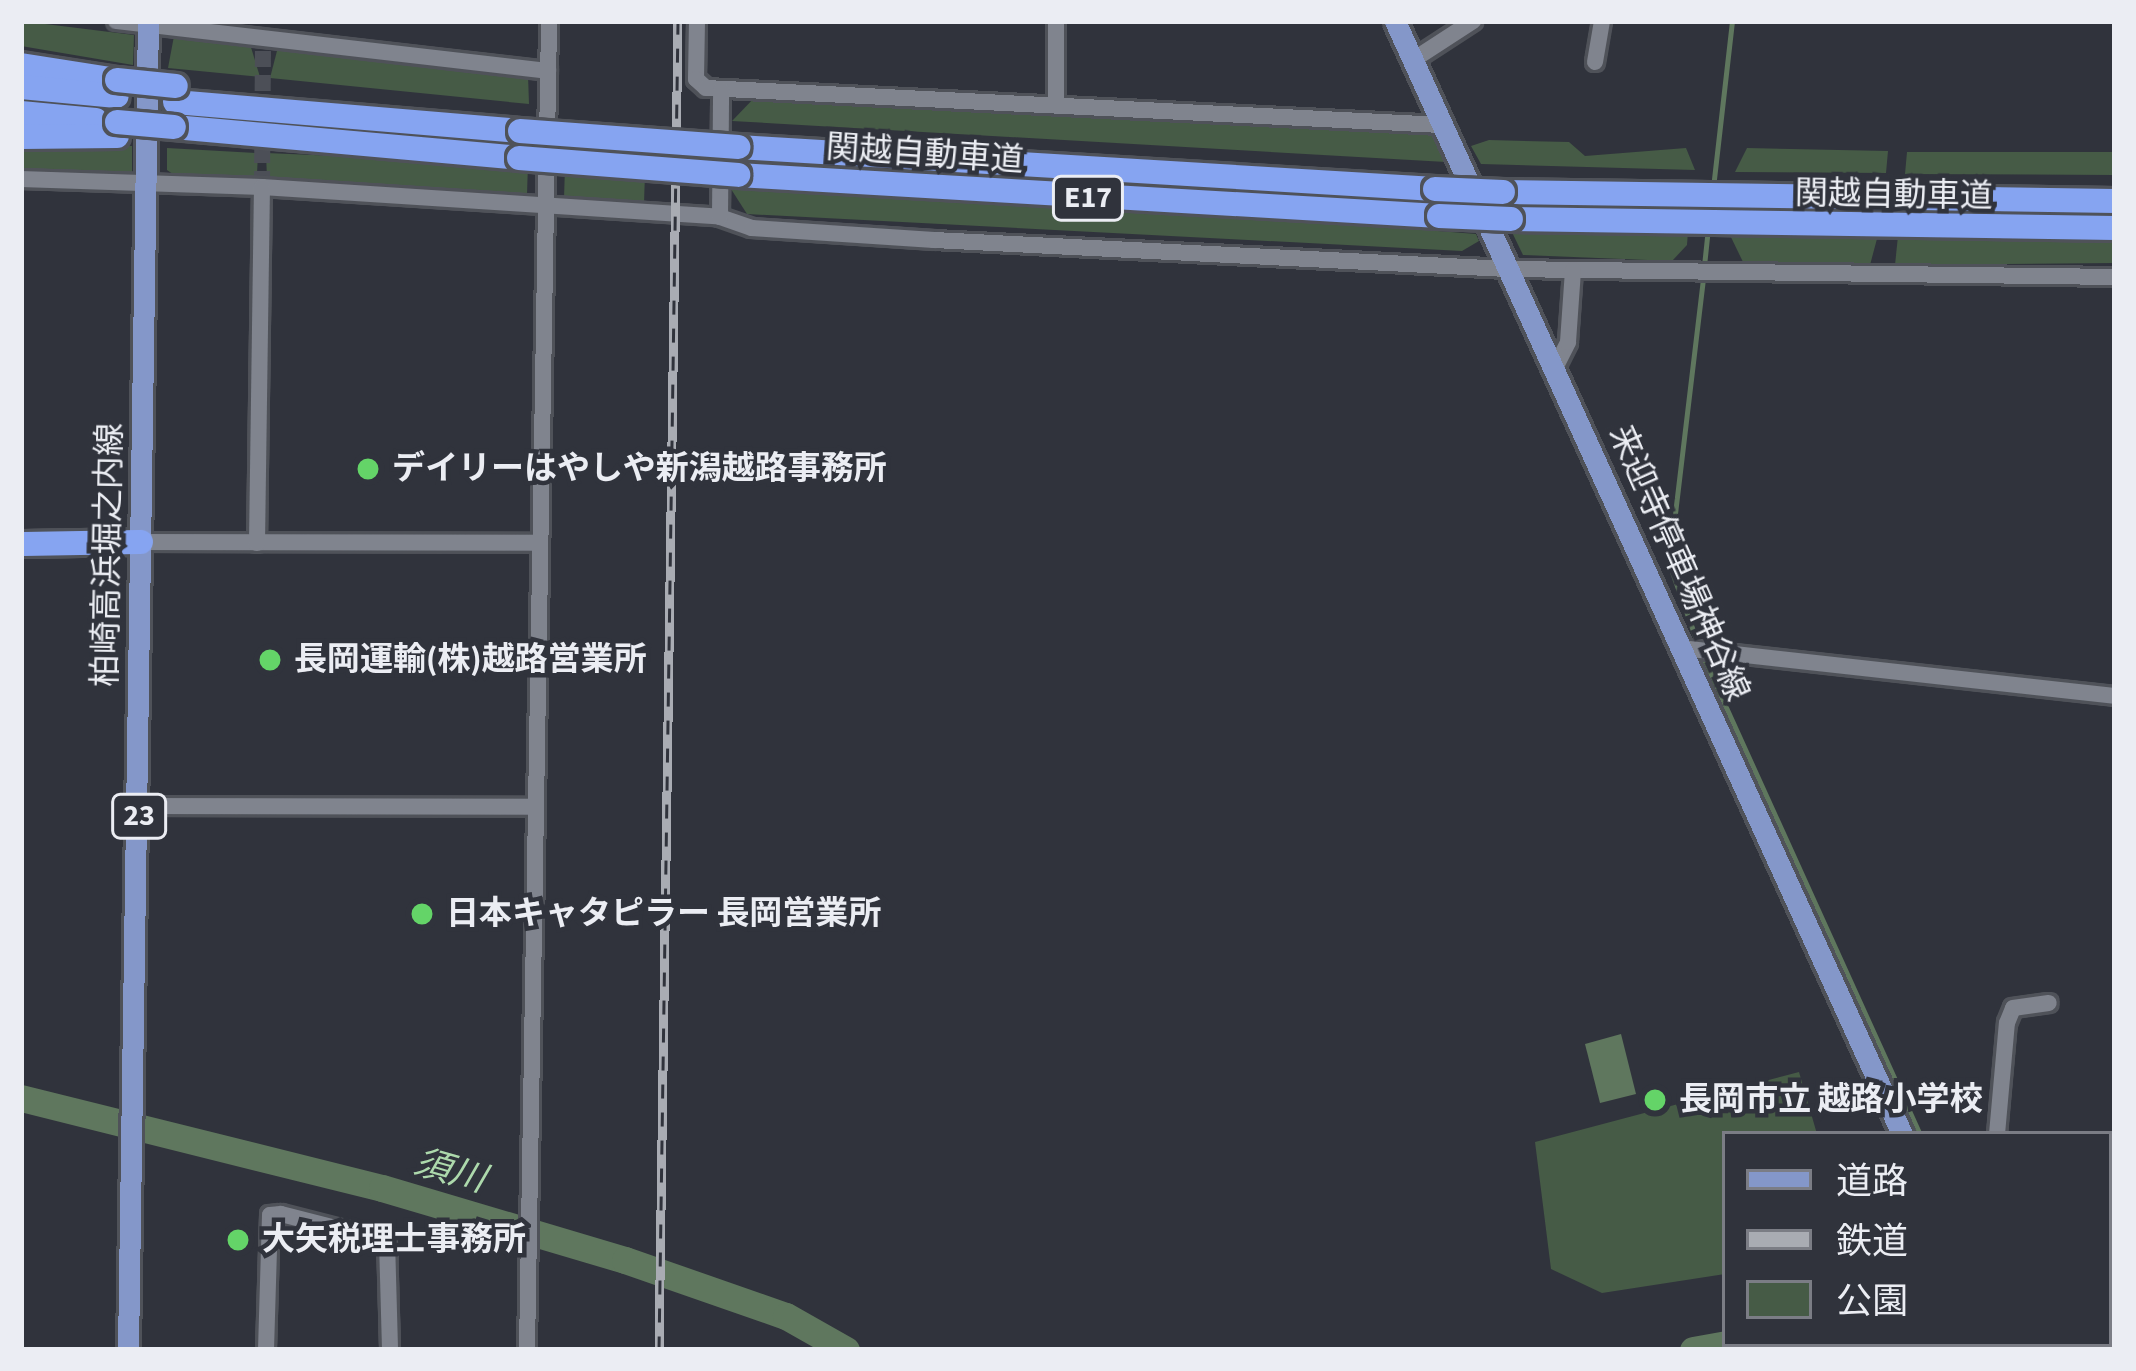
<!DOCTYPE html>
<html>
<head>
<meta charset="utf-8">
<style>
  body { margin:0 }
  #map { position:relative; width:2136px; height:1371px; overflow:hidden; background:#30333c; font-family:"Source Sans 3","Noto Sans JP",sans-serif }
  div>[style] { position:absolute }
  .green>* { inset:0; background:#465b46 }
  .water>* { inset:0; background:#5f775e }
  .stream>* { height:4.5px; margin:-2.25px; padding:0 2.25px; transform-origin:2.25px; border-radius:2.25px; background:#5f775e }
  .river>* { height:27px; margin:-13.5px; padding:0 13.5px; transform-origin:13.5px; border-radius:13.5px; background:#5f775e }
  .minor-tunnel>* { height:16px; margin-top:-8px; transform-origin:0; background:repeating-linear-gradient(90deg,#4c4f57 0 16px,transparent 0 24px) }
  .roads { filter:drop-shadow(3px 0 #4f5259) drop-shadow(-3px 0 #4f5259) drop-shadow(0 3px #4f5259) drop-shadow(0 -3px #4f5259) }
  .minor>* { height:16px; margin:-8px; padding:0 8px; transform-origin:8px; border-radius:8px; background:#80848e }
  .major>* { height:21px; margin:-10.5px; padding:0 10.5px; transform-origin:10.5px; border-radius:10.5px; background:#8497c9 }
  .highway>* { height:24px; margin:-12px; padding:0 12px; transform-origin:12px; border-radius:12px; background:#86a4f1 }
  .rail>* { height:9px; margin-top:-4.5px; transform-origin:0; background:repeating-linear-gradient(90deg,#30333c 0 14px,#a9acb3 0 28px); box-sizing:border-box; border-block:3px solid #a9acb3 }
  .bridges { filter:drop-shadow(3px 0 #4f5259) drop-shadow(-3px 0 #4f5259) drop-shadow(0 3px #4f5259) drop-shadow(0 -3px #4f5259) }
  .highway-bridge>* { height:24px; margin:-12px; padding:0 12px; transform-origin:12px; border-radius:12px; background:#86a4f1 }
  .dots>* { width:33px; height:33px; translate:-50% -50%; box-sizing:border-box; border:6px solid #30333c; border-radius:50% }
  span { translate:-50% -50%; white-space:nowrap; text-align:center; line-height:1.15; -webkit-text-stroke:9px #30333c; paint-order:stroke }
  .shield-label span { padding:3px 9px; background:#30333c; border:3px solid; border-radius:9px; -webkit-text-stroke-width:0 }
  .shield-label { font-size:30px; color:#ebedf3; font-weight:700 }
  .street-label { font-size:33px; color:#ebedf3 }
  .poi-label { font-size:33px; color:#ebedf3; font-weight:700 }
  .left { translate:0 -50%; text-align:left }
  .water-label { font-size:36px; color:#add9ac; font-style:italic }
  .frame { position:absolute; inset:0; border:24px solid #ebedf3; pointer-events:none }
  .legend { position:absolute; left:1722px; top:1131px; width:390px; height:216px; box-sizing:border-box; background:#30333c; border:3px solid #7b7d85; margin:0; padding:15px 21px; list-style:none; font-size:36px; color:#ebedf3 }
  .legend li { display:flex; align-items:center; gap:24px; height:60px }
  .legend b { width:60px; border:3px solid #7b7d85 }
</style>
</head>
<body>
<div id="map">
  <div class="green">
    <i style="clip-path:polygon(21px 21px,134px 35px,133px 65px,21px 46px)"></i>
    <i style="clip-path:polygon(174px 36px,250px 44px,260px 77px,168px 68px)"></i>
    <i style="clip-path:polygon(278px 47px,528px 75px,529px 104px,270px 78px)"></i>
    <i style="clip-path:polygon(757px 95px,1433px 132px,1446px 162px,732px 121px)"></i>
    <i style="clip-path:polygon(1489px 140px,1569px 142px,1585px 156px,1686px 148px,1695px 170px,1481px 164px,1471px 146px)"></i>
    <i style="clip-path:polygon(49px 142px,132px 146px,132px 174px,21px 171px,21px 145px)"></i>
    <i style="clip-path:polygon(167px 148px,258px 153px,257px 174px,252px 181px,180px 179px,167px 170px)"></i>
    <i style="clip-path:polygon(1747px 148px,1888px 151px,1886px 173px,1735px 172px)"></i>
    <i style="clip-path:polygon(1907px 152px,2115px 152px,2115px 175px,1905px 174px)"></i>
    <i style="clip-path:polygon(266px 153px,528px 164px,527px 194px,267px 179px)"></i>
    <i style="clip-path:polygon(565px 167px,645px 173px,644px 203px,564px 198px)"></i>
    <i style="clip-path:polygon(731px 189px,1375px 226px,1476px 234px,1479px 241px,1462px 251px,747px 214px)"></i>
    <i style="clip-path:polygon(1509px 226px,1688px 231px,1687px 245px,1672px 261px,1523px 255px)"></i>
    <i style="clip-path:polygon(1729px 233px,1878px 235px,1870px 265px,1743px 262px)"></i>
    <i style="clip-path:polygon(1898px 236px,2115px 237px,2115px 263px,1895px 265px)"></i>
    <i style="clip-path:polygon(1799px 1072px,1817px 1134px,1725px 1134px,1725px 1274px,1602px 1293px,1551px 1269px,1535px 1142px)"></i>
  </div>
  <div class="water">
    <i style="clip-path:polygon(1621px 1034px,1636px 1094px,1600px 1103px,1585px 1044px)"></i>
  </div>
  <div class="stream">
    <i style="left:1713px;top:188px;width:168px;rotate:-83.5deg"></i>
    <i style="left:1704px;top:266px;width:37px;rotate:-84deg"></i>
    <i style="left:1697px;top:642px;width:83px;rotate:-109.7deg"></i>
    <i style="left:1669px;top:564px;width:289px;rotate:-83.2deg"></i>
    <i style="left:1704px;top:658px;width:523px;rotate:65.59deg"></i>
  </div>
  <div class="river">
    <i style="left:21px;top:1098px;width:372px;rotate:14deg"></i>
    <i style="left:382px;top:1188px;width:253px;rotate:16.5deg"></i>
    <i style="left:625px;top:1260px;width:170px;rotate:19.2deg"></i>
    <i style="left:786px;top:1316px;width:69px;rotate:29.5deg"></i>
    <i style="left:2109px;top:1289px;width:6px;rotate:9deg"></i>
    <i style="left:1693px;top:1350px;width:34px;rotate:-10deg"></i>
  </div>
  <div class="minor-tunnel">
    <i style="left:262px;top:187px;width:145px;rotate:-89.6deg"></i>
  </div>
  <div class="roads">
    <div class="minor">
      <i style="left:116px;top:21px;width:435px;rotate:6.6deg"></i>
      <i style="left:697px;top:21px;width:58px;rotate:91deg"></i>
      <i style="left:696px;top:79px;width:13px;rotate:42deg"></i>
      <i style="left:706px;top:88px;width:737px;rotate:2.88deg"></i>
      <i style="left:1413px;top:60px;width:72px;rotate:-33deg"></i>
      <i style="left:1595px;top:62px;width:42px;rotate:-80.3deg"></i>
      <i style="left:1056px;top:105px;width:84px;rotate:-90deg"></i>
      <i style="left:21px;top:179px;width:241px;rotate:1.9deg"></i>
      <i style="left:262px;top:187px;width:459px;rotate:3.7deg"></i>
      <i style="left:720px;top:217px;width:34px;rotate:19deg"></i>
      <i style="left:752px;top:228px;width:182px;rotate:3.8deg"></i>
      <i style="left:934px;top:240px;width:574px;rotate:2.9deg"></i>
      <i style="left:1507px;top:269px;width:608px;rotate:0.75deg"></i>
      <i style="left:720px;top:217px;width:127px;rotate:-89.5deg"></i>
      <i style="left:1555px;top:368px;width:29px;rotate:-63deg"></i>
      <i style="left:1568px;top:342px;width:72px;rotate:-86deg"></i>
      <i style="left:141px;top:542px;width:399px;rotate:0.1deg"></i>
      <i style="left:257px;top:543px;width:356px;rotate:-89.2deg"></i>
      <i style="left:1681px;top:648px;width:437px;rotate:6.3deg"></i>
      <i style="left:139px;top:806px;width:396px;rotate:0.1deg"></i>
      <i style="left:1997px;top:1134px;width:111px;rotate:-84.9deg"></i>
      <i style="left:2007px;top:1023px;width:16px;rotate:-68deg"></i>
      <i style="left:2013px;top:1008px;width:36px;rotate:-8deg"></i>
      <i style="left:2109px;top:1235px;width:6px"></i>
      <i style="left:266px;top:1350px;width:135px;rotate:-88.3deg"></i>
      <i style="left:270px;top:1215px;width:11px;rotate:-5deg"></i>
      <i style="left:281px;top:1214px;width:109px;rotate:14.3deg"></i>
      <i style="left:387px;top:1241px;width:109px;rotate:88.4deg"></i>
      <i style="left:527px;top:1350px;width:1329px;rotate:-89.05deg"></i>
      <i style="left:1893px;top:1350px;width:22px;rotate:-16deg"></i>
    </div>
    <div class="major">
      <i style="left:1395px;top:21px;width:1223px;rotate:65.51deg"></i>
      <i style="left:1998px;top:1344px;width:6px;rotate:72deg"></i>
      <i style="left:128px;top:1350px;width:1329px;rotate:-89.14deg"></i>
    </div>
    <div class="highway">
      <i style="left:21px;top:65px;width:97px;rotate:8.9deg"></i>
      <i style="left:21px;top:87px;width:96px;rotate:5.4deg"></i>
      <i style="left:175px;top:102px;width:346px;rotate:4.8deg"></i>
      <i style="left:21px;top:113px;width:75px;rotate:5.3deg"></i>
      <i style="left:174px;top:127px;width:346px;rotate:5.1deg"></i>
      <i style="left:21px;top:137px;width:96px;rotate:-0.6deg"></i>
      <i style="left:738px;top:147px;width:698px;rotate:3.45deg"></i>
      <i style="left:738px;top:175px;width:702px;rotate:3.35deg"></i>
      <i style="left:1503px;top:192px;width:612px;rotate:0.84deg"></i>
      <i style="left:1511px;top:219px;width:604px;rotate:0.85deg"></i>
      <i style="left:21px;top:544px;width:120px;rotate:-1deg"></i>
    </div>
  </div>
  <div class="rail">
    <i style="left:659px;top:1350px;width:1329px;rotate:-89.18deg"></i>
  </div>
  <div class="bridges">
    <div class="highway-bridge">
      <i style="left:117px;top:80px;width:59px;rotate:5.8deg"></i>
      <i style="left:117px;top:122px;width:57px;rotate:5deg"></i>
      <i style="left:520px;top:131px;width:219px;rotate:4.2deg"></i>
      <i style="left:519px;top:158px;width:220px;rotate:4.4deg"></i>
      <i style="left:1435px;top:189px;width:68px;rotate:2.5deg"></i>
      <i style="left:1439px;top:216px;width:72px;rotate:2.4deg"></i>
    </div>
  </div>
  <div class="dots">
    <i style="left:368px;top:469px;background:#64d468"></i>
    <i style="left:270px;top:660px;background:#64d468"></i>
    <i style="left:422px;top:914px;background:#64d468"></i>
    <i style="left:1655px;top:1100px;background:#64d468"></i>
    <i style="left:238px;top:1240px;background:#64d468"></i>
  </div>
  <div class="shield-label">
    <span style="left:1088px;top:198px">E17</span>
    <span style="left:139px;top:816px">23</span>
  </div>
  <div class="street-label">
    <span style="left:925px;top:154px;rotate:4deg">関越自動車道</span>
    <span style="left:1894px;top:195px;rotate:1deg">関越自動車道</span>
    <span style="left:108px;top:555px;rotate:-89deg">柏崎高浜堀之内線</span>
    <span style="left:1679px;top:563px;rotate:66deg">来迎寺停車場神谷線</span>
  </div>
  <div class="poi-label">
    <span class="left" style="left:392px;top:469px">デイリーはやしや新潟越路事務所</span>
    <span class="left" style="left:294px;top:660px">長岡運輸(株)越路営業所</span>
    <span class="left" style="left:446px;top:914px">日本キャタピラー 長岡営業所</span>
    <span class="left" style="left:1679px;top:1100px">長岡市立 越路小学校</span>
    <span class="left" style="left:262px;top:1240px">大矢税理士事務所</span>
  </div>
  <div class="water-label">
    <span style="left:450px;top:1171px;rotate:16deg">須川</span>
  </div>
  <div class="frame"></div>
  <ul class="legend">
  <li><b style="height:15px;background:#8497c9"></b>道路</li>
  <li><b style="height:15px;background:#a9acb3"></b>鉄道</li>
  <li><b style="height:33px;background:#465b46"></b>公園</li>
  </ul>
</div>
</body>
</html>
